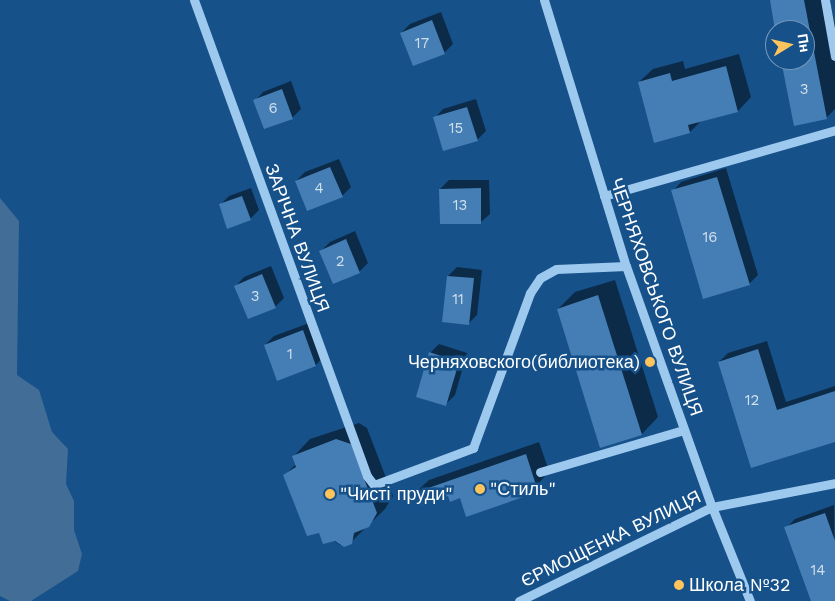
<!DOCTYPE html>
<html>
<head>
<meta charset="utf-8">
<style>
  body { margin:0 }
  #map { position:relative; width:835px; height:601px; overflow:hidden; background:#16518a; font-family:"Work Sans",sans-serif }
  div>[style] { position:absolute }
  .water>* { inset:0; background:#426d97 }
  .shadow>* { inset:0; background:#0007 }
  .building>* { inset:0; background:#447eb4 }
  .minor>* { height:9px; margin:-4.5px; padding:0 4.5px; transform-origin:4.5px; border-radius:4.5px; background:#9ec9ee }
  .dots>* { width:14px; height:14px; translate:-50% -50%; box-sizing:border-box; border:2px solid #16518a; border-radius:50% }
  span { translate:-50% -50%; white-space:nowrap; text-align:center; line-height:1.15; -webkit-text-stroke:5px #16518a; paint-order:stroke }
  .number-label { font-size:15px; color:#d0dfec }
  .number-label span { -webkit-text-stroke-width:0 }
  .street-label { font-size:18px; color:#fff }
  .poi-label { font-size:18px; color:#fff }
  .right { translate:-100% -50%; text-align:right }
  .left { translate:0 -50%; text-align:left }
  .north { position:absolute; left:765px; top:20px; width:50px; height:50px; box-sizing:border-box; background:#16518a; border:1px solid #7397b9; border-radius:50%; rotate:81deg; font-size:14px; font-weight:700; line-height:20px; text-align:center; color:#fff }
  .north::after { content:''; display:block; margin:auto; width:18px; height:22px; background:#ffc45c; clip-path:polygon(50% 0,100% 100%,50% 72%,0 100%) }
</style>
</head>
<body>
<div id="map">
  <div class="water">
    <i style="clip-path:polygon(0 198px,19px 221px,17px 375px,39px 390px,52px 432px,68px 449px,66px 484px,74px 501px,74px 530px,82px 554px,78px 571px,31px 601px,10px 601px,0 596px)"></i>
  </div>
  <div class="shadow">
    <i style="clip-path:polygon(771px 0,830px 0,835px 26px,835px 109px,826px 118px,783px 60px,805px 60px,805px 30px,777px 30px)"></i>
    <i style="clip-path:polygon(441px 12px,453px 44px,444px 53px,401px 33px,410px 24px)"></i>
    <i style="clip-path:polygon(739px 54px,751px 97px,738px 111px,702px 120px,690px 132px,639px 82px,653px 69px,683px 61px,685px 69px)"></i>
    <i style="clip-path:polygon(291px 81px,301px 109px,292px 118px,255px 101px,263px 92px)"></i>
    <i style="clip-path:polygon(476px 99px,486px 131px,477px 140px,435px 118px,443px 109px)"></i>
    <i style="clip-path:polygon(339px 159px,351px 187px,342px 196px,296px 181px,305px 172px)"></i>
    <i style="clip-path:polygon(726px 168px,758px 275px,749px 284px,673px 191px,681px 182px)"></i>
    <i style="clip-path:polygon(449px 180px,489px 180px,490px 214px,481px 222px,440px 189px)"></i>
    <i style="clip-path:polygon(251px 188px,259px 210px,250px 219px,220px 205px,229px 196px)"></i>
    <i style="clip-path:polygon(355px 231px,368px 263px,359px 272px,321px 251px,330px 242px)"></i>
    <i style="clip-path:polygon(271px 266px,284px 298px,275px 307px,236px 286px,244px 277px)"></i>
    <i style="clip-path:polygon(457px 267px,482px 270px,477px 315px,468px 324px,448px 276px)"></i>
    <i style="clip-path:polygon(615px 280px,658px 417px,642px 434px,558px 309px,575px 292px)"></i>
    <i style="clip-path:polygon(312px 322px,324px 356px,316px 365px,278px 379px,265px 345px,274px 336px)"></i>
    <i style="clip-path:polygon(767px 341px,786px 402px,835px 386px,835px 441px,752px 467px,719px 362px,728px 353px)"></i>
    <i style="clip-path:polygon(439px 344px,467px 353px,455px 395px,446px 404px,430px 353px)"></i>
    <i style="clip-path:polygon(359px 423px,367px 428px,393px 496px,385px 509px,348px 545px,340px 545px,320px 532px,284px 476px,296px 464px,294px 456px,310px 439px)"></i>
    <i style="clip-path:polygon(539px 442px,549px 471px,531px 493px,460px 497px,415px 493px,429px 480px)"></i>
    <i style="clip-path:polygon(834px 505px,835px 601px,813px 601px,786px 528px,795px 519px)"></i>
  </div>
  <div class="building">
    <i style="clip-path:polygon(770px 0,804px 0,827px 119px,794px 126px,781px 60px,805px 60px,805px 30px,775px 30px)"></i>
    <i style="clip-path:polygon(432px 20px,445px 54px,413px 66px,400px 33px)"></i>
    <i style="clip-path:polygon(726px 66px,738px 112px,688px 125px,690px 133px,654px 143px,638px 82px,670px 73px,672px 81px)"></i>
    <i style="clip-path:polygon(282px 89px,293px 119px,264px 129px,253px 100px)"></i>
    <i style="clip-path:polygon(467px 107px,478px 141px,443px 151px,433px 117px)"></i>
    <i style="clip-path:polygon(330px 167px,343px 197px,307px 211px,295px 181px)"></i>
    <i style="clip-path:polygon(717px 177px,750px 285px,703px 299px,671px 190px)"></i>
    <i style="clip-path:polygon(481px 188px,481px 224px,440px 224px,439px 189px)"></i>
    <i style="clip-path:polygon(242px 196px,251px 220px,227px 229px,219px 204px)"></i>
    <i style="clip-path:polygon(346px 239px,360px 273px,333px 284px,319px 251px)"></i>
    <i style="clip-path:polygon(262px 274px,276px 308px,248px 319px,234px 286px)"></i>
    <i style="clip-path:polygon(447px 276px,474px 278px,469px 325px,442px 322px)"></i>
    <i style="clip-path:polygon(598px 295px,642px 435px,600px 448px,557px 309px)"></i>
    <i style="clip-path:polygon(303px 330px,316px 366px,277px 381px,264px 345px)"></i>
    <i style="clip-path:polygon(758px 349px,777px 410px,835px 391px,835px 442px,751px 468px,718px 362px)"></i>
    <i style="clip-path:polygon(429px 352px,459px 362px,446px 406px,416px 397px)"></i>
    <i style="clip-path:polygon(336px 439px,351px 444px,377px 513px,369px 527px,354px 533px,352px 544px,344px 547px,335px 541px,323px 544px,319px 533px,307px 536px,283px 475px,296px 467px,292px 456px)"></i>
    <i style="clip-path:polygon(526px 454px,536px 485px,532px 494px,466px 517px,460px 498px,450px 502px,448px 496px,419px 506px,414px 493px)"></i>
    <i style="clip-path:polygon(825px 513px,835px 541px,835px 601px,811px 601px,784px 527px)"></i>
  </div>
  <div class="minor">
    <i style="left:194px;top:0;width:506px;rotate:70.03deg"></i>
    <i style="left:367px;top:476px;width:11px;rotate:52deg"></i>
    <i style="left:374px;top:485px;width:106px;rotate:-20.5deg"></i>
    <i style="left:473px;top:448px;width:165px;rotate:-69.8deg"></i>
    <i style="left:530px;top:293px;width:18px;rotate:-56deg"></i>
    <i style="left:540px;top:278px;width:18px;rotate:-29deg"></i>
    <i style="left:556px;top:269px;width:70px;rotate:-2.5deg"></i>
    <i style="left:544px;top:0;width:278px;rotate:72.9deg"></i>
    <i style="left:626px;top:266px;width:256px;rotate:70.4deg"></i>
    <i style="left:712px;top:507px;width:101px;rotate:68deg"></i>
    <i style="left:825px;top:0;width:57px;rotate:79.9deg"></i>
    <i style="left:604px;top:196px;width:240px;rotate:-15.9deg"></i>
    <i style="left:540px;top:472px;width:150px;rotate:-16.3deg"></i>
    <i style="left:519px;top:601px;width:215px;rotate:-26deg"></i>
    <i style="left:712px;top:507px;width:125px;rotate:-11deg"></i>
  </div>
  <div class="dots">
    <i style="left:650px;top:362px;background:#ffc45c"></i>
    <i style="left:480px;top:489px;background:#ffc45c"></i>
    <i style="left:330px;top:494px;background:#ffc45c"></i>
    <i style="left:679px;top:585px;background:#ffc45c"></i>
  </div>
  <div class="number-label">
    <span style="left:422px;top:44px">17</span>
    <span style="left:804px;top:90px">3</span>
    <span style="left:273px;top:109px">6</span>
    <span style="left:456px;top:129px">15</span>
    <span style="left:319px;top:189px">4</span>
    <span style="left:460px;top:206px">13</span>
    <span style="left:710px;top:238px">16</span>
    <span style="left:340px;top:262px">2</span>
    <span style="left:255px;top:297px">3</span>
    <span style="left:458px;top:300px">11</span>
    <span style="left:290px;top:355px">1</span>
    <span style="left:752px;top:401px">12</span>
    <span style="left:818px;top:571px">14</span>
  </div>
  <div class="street-label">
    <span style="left:297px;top:238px;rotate:70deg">ЗАРІЧНА ВУЛИЦЯ</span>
    <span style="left:656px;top:297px;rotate:71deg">ЧЕРНЯХОВСЬКОГО ВУЛИЦЯ</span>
    <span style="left:611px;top:539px;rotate:-26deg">ЄРМОЩЕНКА ВУЛИЦЯ</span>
  </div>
  <div class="poi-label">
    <span class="right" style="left:640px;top:362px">Черняховского(библиотека)</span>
    <span class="left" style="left:490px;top:489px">"Стиль"</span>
    <span class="left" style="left:340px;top:494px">"Чисті пруди"</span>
    <span class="left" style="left:689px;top:585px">Школа №32</span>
  </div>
  <div class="north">Пн</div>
</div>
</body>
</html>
